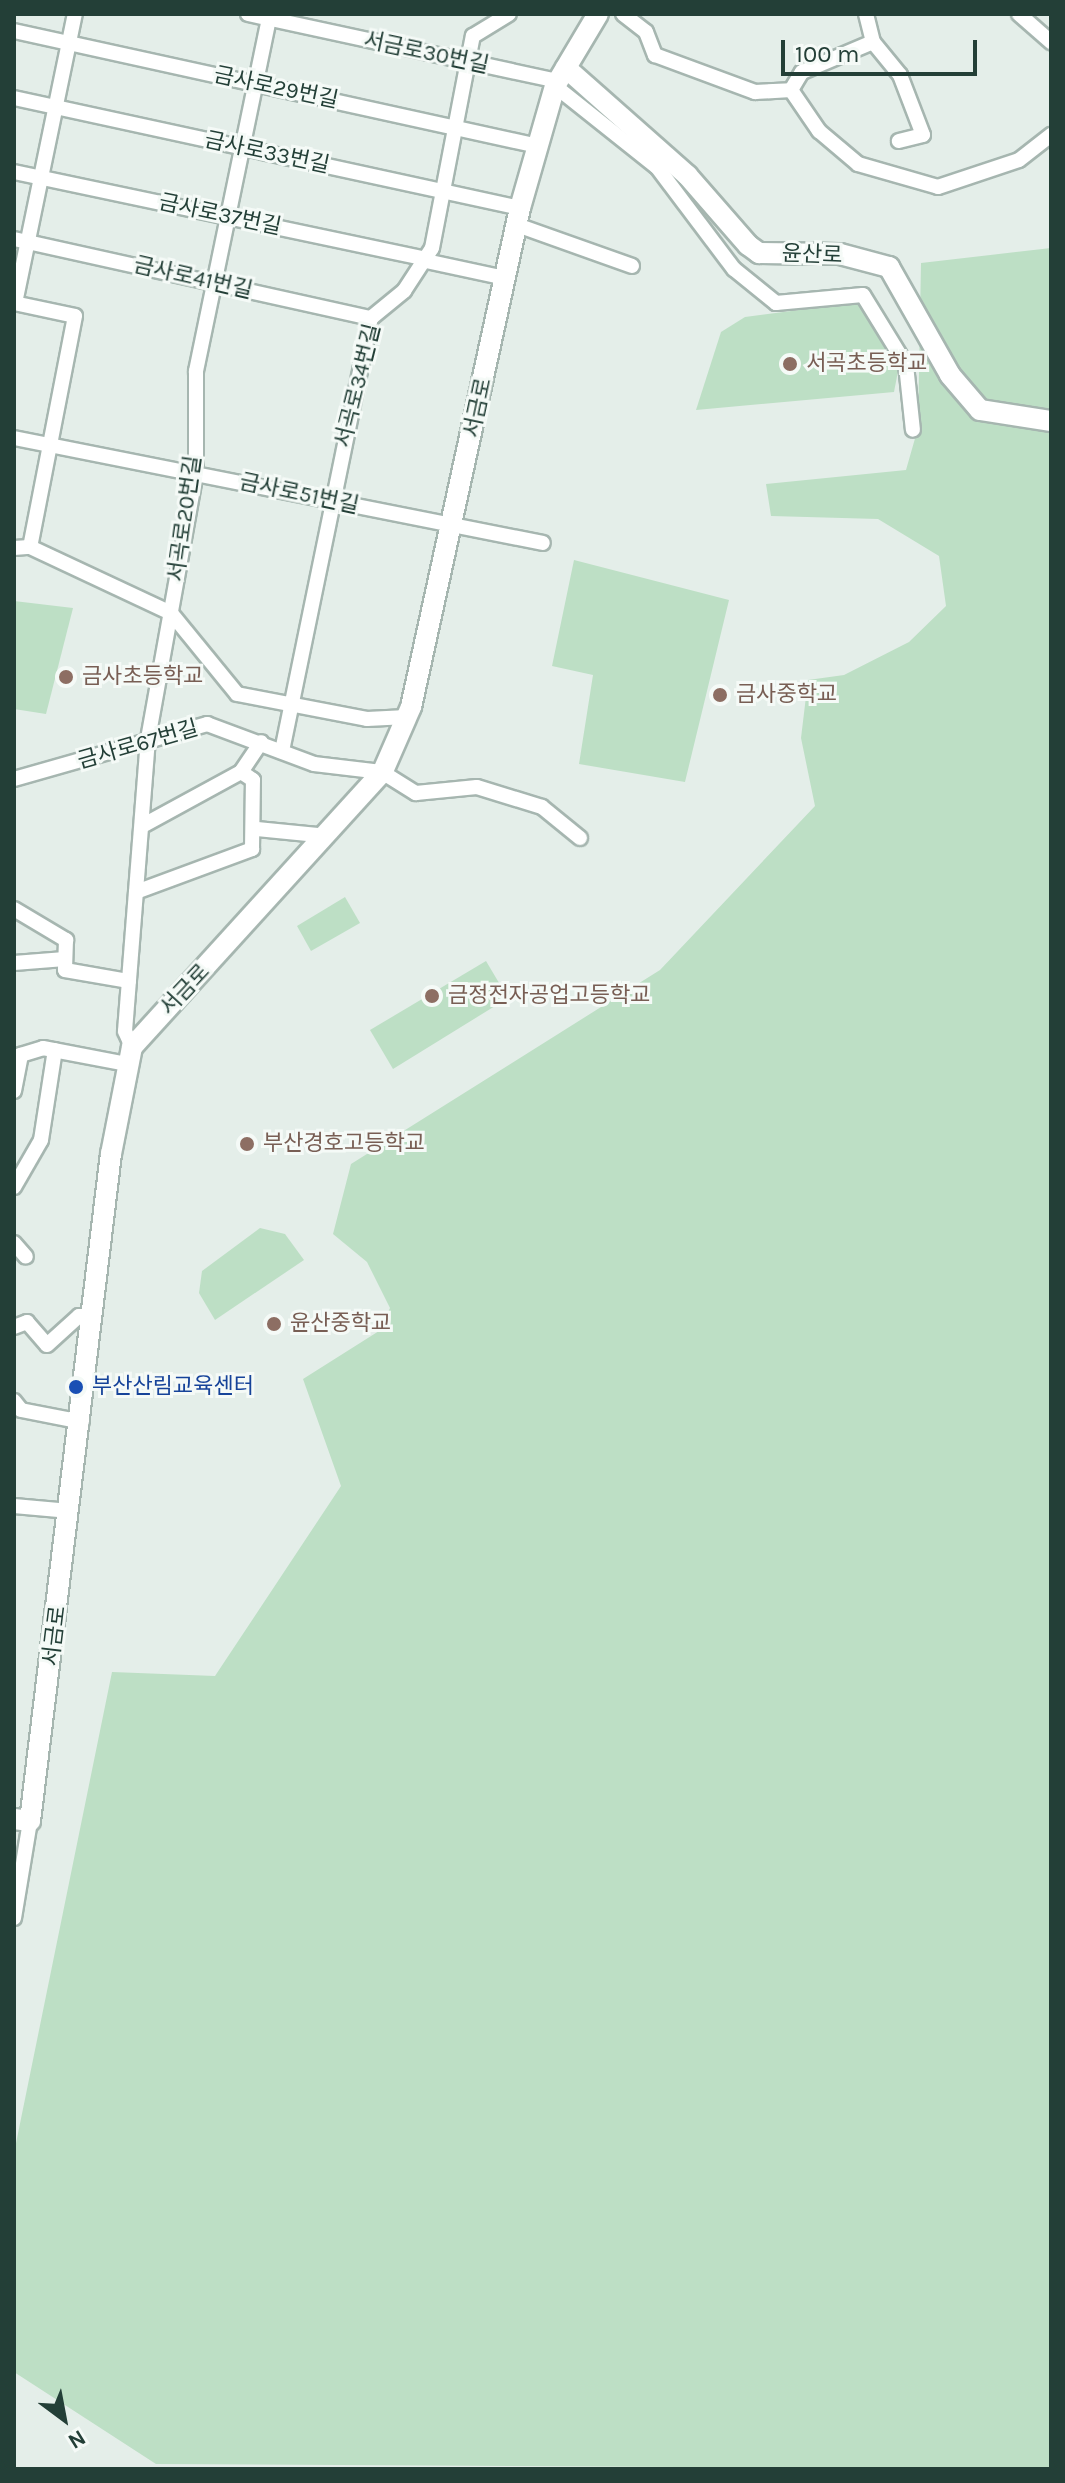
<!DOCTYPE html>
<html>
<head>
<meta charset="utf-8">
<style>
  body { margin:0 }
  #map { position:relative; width:1065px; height:2483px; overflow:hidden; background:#e4eee9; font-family:Karla,"Noto Sans KR",sans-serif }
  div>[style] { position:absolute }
  .green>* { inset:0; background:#bddfc5 }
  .roads { filter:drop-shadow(2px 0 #a6b6b0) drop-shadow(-2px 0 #a6b6b0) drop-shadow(0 2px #a6b6b0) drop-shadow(0 -2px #a6b6b0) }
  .street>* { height:14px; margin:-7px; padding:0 7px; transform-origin:7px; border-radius:7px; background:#fff }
  .secondary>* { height:20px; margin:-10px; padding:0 10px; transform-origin:10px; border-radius:10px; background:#fff }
  .dots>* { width:22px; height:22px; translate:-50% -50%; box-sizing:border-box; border:4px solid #f5faf7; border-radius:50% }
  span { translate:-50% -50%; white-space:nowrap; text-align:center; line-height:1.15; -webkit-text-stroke:6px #f5faf7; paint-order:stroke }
  .street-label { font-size:22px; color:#233f37 }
  .education-label { font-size:22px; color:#785e54 }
  .left { translate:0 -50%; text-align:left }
  .transit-label { font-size:22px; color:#164399 }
  .frame { position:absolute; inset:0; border:16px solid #233f37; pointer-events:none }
  .north { position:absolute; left:24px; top:2379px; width:80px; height:80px; -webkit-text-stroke:6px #f5faf7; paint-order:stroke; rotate:148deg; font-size:22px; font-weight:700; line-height:32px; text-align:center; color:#233f37 }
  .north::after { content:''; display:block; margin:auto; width:28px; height:36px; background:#233f37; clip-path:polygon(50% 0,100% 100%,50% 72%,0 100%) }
  .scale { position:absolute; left:781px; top:40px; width:196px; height:36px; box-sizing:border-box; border:4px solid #233f37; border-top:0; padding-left:10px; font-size:24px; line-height:28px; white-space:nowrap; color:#233f37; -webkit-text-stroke:6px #f5faf7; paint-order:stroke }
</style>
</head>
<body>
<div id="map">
  <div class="green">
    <i style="clip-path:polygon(1051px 248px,1051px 2469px,156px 2464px,14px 2372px,14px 2153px,112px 1672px,215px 1676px,341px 1486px,303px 1379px,379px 1331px,390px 1308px,367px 1262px,333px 1234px,351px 1164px,660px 970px,815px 806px,801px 738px,808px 680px,844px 675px,909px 642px,946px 606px,939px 556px,878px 519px,771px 516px,766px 484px,906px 470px,918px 428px,921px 263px)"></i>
    <i style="clip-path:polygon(861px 302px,899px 366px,894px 392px,696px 410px,721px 332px,745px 317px)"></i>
    <i style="clip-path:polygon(574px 560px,729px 600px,685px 782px,579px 764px,593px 675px,552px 666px)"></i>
    <i style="clip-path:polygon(14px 601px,73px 608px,46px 714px,14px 709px)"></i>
    <i style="clip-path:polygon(345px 897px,360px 923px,311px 951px,297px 926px)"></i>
    <i style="clip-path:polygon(486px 961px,508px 998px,393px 1069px,370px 1030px)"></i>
    <i style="clip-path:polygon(260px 1228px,285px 1234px,304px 1260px,215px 1320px,199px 1293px,202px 1271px)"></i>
  </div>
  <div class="roads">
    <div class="street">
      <i style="left:248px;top:14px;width:317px;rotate:12.2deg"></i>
      <i style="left:623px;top:14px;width:29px;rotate:38deg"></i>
      <i style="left:646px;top:32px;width:25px;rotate:69deg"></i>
      <i style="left:655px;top:55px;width:107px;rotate:20.3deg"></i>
      <i style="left:755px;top:92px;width:36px;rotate:-3deg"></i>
      <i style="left:791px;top:90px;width:21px;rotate:-59deg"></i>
      <i style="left:802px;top:72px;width:77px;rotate:-22.9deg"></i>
      <i style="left:873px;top:42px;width:43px;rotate:50.7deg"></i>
      <i style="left:900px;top:75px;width:64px;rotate:69deg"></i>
      <i style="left:923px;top:135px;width:25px;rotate:166deg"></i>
      <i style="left:866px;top:14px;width:29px;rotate:76deg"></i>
      <i style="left:1019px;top:14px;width:43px;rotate:41.2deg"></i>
      <i style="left:14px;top:31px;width:536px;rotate:12.38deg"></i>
      <i style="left:555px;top:86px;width:130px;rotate:38.5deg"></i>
      <i style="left:657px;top:167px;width:128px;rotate:53deg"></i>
      <i style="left:734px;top:269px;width:54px;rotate:39deg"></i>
      <i style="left:776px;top:303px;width:87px;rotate:-5.3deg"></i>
      <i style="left:863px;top:295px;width:82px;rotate:58.4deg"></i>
      <i style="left:906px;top:365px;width:65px;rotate:83.9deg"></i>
      <i style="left:791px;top:90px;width:50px;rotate:55.7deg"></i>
      <i style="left:819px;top:131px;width:51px;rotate:40.2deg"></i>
      <i style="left:858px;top:164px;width:83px;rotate:16deg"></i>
      <i style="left:938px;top:187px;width:85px;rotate:-18.4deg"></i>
      <i style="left:1019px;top:160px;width:41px;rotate:-38deg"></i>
      <i style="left:14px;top:98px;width:518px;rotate:12.26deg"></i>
      <i style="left:14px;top:172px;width:422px;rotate:11.9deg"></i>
      <i style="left:517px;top:225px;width:122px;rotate:19.6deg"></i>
      <i style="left:14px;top:239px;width:366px;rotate:12.5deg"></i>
      <i style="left:426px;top:261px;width:81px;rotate:12.1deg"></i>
      <i style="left:14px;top:303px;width:62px;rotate:12deg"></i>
      <i style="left:75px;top:316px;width:235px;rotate:101deg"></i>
      <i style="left:15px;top:303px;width:295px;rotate:-78.3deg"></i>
      <i style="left:14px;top:438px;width:539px;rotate:11.23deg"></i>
      <i style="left:14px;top:548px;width:16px;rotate:-4deg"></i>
      <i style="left:30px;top:547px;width:156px;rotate:25.1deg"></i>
      <i style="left:171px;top:613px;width:104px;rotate:50.8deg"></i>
      <i style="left:237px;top:694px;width:132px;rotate:10.9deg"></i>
      <i style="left:367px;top:719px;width:40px;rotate:-2.9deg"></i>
      <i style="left:282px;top:751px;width:442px;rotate:-78.4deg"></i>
      <i style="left:371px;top:318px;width:43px;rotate:-39.3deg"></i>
      <i style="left:404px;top:291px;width:51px;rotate:-56.9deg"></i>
      <i style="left:432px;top:248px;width:216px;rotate:-79.1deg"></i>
      <i style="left:473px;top:36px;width:42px;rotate:-31.4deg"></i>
      <i style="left:14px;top:779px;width:201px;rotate:-15.9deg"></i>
      <i style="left:207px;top:724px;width:114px;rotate:20.5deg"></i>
      <i style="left:314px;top:764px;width:68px;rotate:6.7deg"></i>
      <i style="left:382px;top:772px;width:40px;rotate:32deg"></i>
      <i style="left:416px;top:793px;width:61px;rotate:-5.6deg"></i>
      <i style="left:477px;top:787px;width:68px;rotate:17.1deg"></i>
      <i style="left:542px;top:807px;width:49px;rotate:39.2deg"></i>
      <i style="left:142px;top:826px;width:113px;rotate:-28.6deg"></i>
      <i style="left:241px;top:772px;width:36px;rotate:-56deg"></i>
      <i style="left:257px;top:829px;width:71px;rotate:5.6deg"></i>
      <i style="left:136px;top:892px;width:124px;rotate:-20.3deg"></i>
      <i style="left:252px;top:849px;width:69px;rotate:-89.2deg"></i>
      <i style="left:253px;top:780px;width:14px;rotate:-146deg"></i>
      <i style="left:14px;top:909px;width:61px;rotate:30.8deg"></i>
      <i style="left:66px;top:940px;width:30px;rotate:92deg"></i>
      <i style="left:65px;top:970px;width:65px;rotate:9.8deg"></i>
      <i style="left:14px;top:963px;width:51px;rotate:-4.5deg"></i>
      <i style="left:132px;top:1047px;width:17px;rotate:-114deg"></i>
      <i style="left:125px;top:1031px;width:293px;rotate:-85.5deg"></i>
      <i style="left:148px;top:739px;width:271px;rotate:-79.8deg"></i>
      <i style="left:196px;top:472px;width:101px;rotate:-90deg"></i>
      <i style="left:196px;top:371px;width:365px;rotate:-78.3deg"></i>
      <i style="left:14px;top:1057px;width:30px;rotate:-17deg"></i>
      <i style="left:43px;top:1048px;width:86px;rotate:10.8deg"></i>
      <i style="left:14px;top:1091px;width:37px;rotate:-79deg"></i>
      <i style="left:14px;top:1187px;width:54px;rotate:-60.1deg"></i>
      <i style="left:41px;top:1140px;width:91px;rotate:-81.2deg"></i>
      <i style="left:14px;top:1243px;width:18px;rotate:49deg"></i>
      <i style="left:14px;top:1327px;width:14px;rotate:-21deg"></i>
      <i style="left:27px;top:1322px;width:30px;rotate:49deg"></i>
      <i style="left:47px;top:1345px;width:43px;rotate:-42.2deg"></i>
      <i style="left:79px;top:1316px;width:14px"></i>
      <i style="left:14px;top:1401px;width:11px;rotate:52deg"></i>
      <i style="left:21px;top:1410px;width:62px;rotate:11.1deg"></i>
      <i style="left:14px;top:1506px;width:56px;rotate:5.1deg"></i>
      <i style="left:14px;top:1918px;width:98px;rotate:-80.6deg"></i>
    </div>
    <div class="secondary">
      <i style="left:566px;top:68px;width:162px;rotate:41.5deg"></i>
      <i style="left:687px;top:175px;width:93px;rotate:48.9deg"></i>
      <i style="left:748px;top:245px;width:14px;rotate:36deg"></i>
      <i style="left:759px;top:253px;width:81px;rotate:0.7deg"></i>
      <i style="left:840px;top:254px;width:51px;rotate:14.9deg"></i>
      <i style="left:889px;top:267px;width:124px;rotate:60.5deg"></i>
      <i style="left:950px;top:375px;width:46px;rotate:49.4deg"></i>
      <i style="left:980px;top:410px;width:72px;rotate:8.8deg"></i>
      <i style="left:14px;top:1819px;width:16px;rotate:7deg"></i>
      <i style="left:30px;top:1821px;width:672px;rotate:-83.08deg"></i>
      <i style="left:111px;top:1154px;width:109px;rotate:-78.9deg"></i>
      <i style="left:132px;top:1047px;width:373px;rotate:-47.7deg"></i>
      <i style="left:383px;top:771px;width:70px;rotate:-66.4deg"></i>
      <i style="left:411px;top:707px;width:511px;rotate:-77.68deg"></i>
      <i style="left:520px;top:208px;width:127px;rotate:-74deg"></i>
      <i style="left:555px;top:86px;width:84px;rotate:-59.2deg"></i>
    </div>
  </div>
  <div class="dots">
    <i style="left:790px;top:364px;background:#8d6e63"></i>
    <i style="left:66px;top:677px;background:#8d6e63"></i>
    <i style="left:720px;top:695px;background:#8d6e63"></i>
    <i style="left:432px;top:996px;background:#8d6e63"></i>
    <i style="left:247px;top:1144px;background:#8d6e63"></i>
    <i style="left:274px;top:1324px;background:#8d6e63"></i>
    <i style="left:76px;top:1387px;background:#1a4fb4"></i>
  </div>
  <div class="street-label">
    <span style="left:426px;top:53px;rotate:12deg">서금로30번길</span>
    <span style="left:276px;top:88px;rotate:12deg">금사로29번길</span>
    <span style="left:267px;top:153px;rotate:12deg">금사로33번길</span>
    <span style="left:220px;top:215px;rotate:12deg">금사로37번길</span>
    <span style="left:812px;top:255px;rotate:2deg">윤산로</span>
    <span style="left:193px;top:278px;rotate:13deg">금사로41번길</span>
    <span style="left:358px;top:386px;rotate:-76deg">서곡로34번길</span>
    <span style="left:478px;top:408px;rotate:-78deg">서금로</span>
    <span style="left:299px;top:494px;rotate:12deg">금사로51번길</span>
    <span style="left:185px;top:519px;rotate:-82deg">서곡로20번길</span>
    <span style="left:138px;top:745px;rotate:-16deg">금사로67번길</span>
    <span style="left:185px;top:990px;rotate:-47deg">서금로</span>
    <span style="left:55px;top:1636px;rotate:-83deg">서금로</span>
  </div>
  <div class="education-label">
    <span class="left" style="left:806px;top:364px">서곡초등학교</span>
    <span class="left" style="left:82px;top:677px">금사초등학교</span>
    <span class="left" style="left:736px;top:695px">금사중학교</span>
    <span class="left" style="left:448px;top:996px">금정전자공업고등학교</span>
    <span class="left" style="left:263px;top:1144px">부산경호고등학교</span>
    <span class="left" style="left:290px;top:1324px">윤산중학교</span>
  </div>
  <div class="transit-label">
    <span class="left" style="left:92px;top:1387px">부산산림교육센터</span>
  </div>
  <div class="frame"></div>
  <div class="north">N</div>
  <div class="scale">100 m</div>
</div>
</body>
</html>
